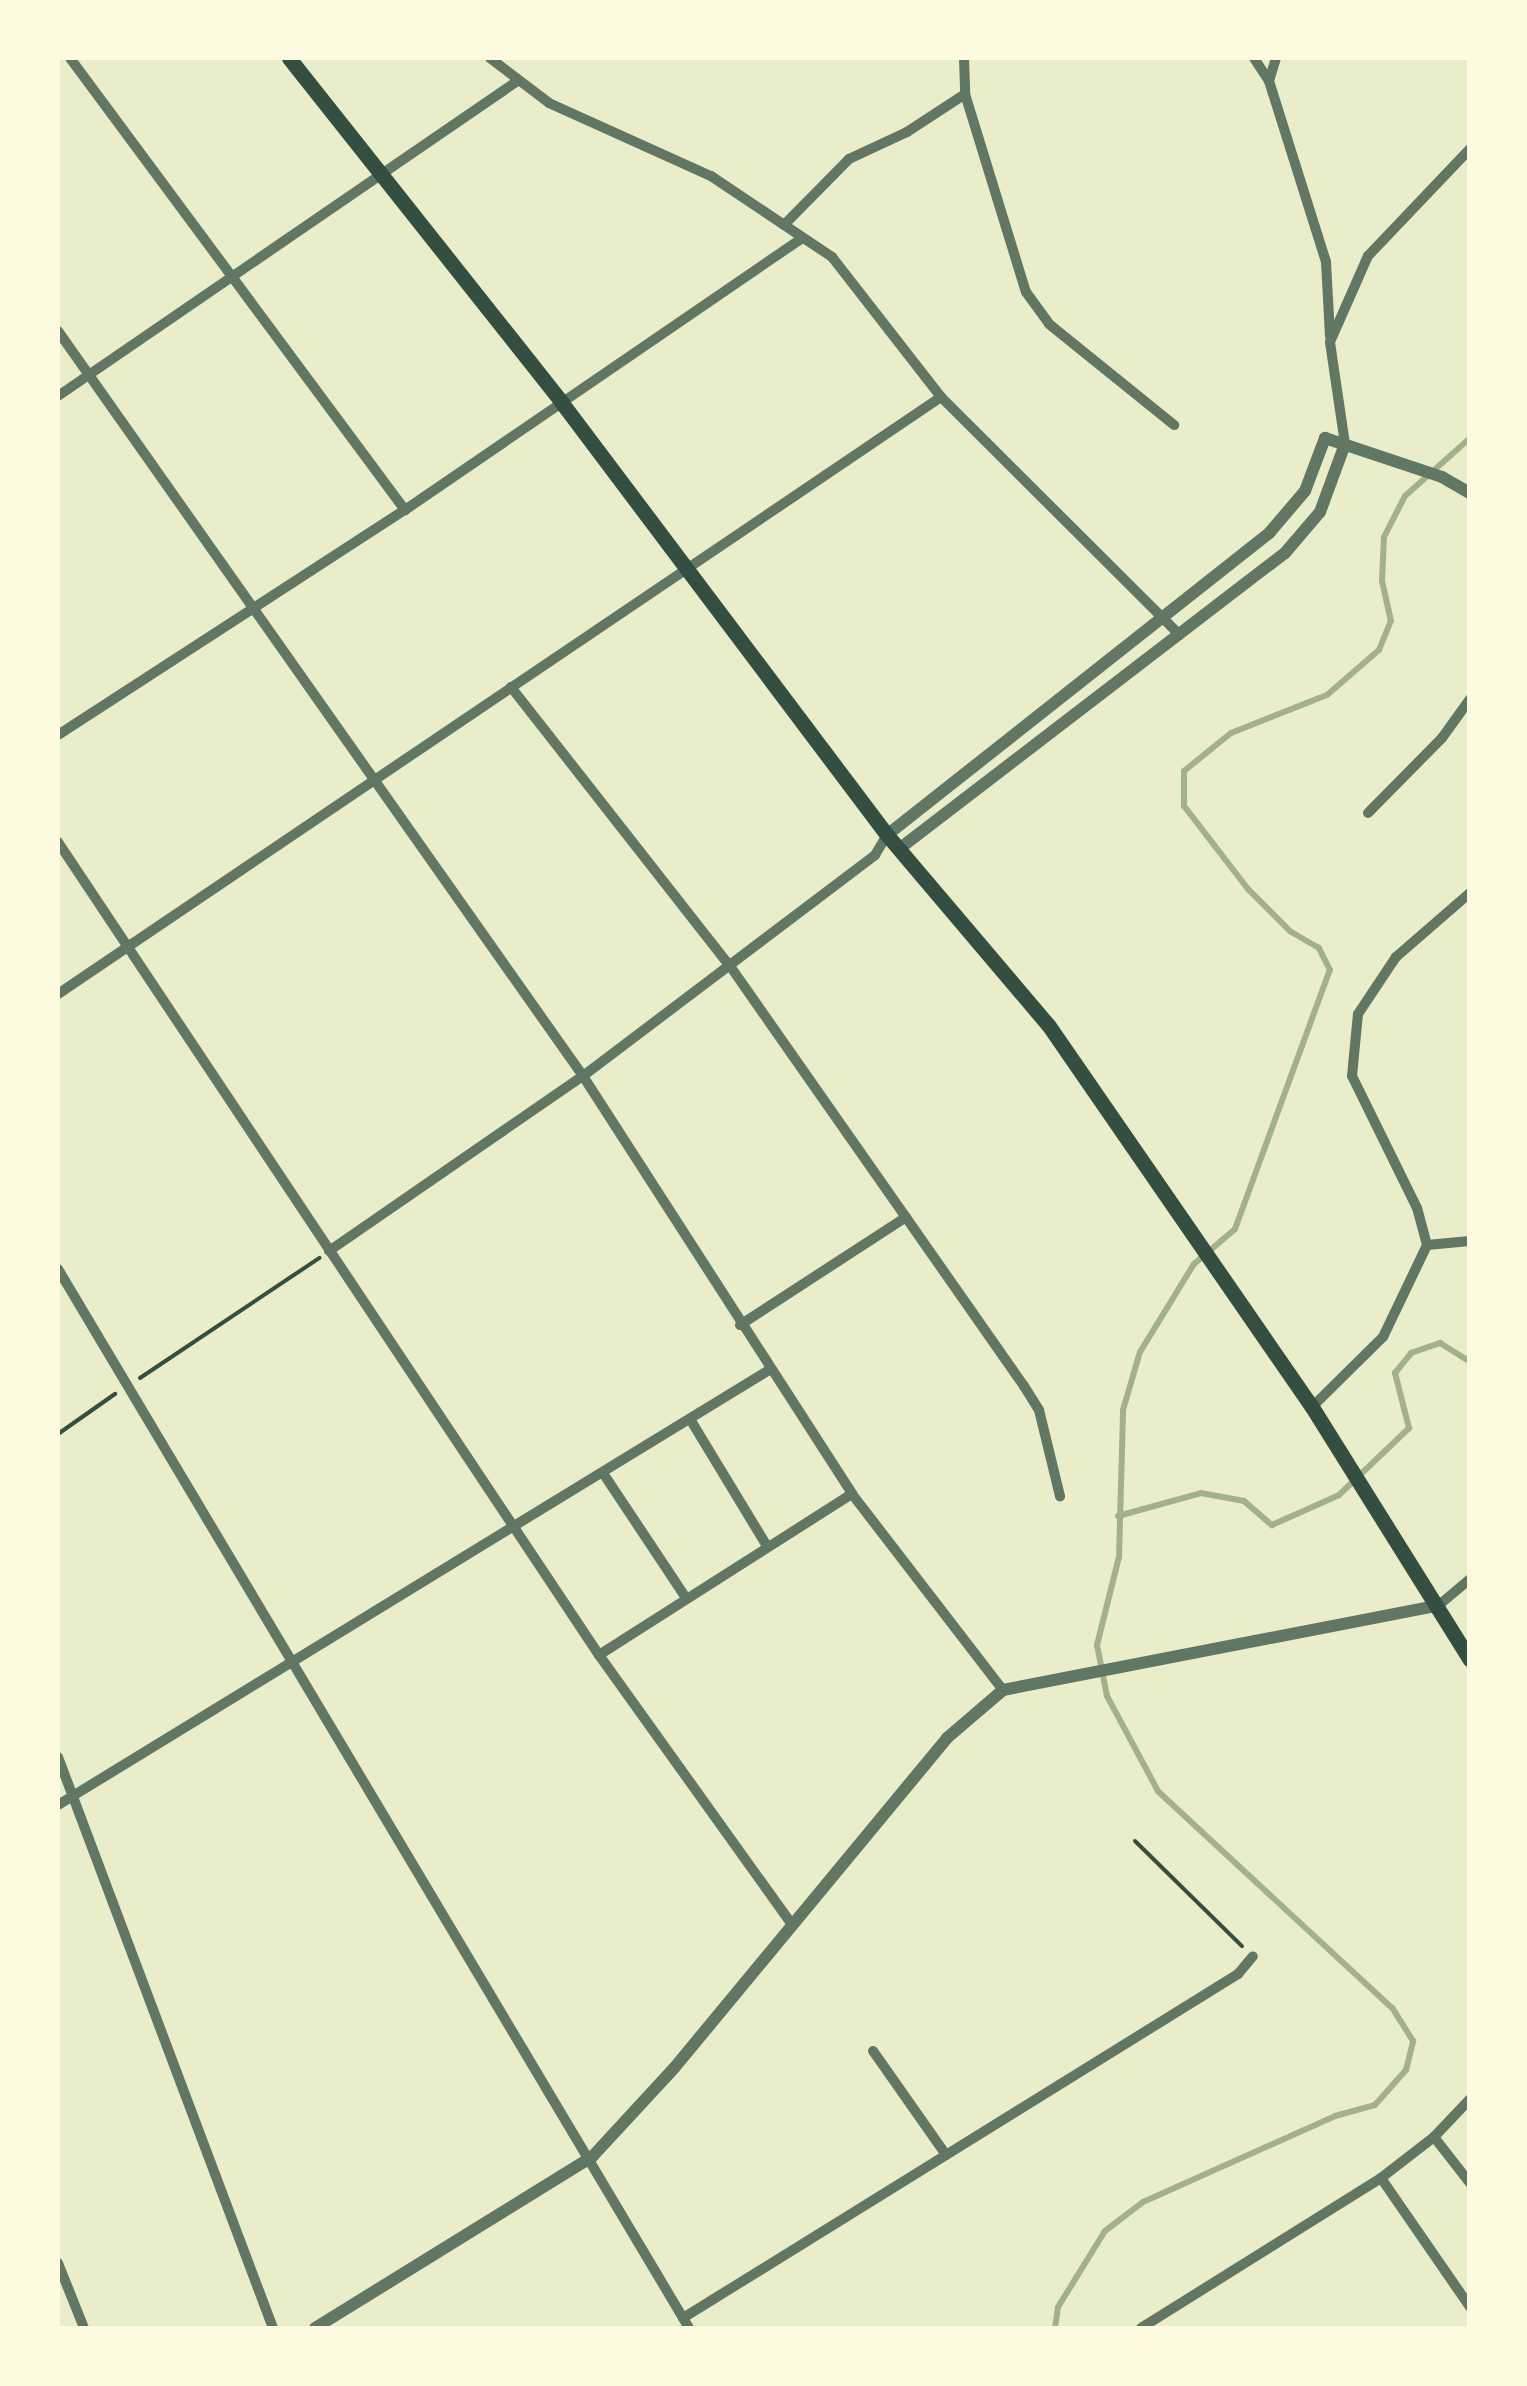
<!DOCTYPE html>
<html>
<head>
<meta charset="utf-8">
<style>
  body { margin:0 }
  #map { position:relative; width:1527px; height:2386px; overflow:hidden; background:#e9edc9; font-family:"Alegreya Sans",sans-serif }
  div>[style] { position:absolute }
  .stream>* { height:6px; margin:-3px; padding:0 3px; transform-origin:3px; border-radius:3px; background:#a3b18a }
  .path>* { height:4px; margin:-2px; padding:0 2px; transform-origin:2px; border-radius:2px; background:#344e41 }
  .minor>* { height:10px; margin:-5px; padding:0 5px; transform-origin:5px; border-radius:5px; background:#617663 }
  .tertiary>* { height:12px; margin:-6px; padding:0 6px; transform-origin:6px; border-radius:6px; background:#617663 }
  .secondary>* { height:15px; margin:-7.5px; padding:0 7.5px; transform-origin:7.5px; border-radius:7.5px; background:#344e41 }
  span { translate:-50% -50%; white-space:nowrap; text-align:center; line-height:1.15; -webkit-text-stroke:10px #fefae0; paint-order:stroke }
  .frame { position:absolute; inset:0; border:60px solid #fefae0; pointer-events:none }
</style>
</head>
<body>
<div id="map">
  <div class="stream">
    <i style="left:1118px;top:1516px;width:86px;rotate:-15.5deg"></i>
    <i style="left:1201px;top:1493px;width:44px;rotate:10.5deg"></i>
    <i style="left:1244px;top:1501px;width:37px;rotate:41deg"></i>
    <i style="left:1272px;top:1525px;width:73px;rotate:-24.1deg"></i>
    <i style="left:1339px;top:1495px;width:97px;rotate:-43.7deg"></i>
    <i style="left:1409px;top:1428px;width:57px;rotate:-104.3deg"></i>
    <i style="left:1395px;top:1373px;width:26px;rotate:-51deg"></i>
    <i style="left:1411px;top:1353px;width:31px;rotate:-19deg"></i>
    <i style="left:1440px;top:1343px;width:36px;rotate:32deg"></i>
    <i style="left:1055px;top:2328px;width:21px;rotate:-82deg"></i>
    <i style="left:1058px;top:2307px;width:89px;rotate:-58.3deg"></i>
    <i style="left:1105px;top:2231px;width:48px;rotate:-37.3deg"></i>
    <i style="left:1143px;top:2202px;width:210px;rotate:-24.1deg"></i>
    <i style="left:1335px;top:2116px;width:41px;rotate:-15.4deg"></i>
    <i style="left:1375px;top:2105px;width:47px;rotate:-48.5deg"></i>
    <i style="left:1406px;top:2070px;width:30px;rotate:-76deg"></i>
    <i style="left:1413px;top:2041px;width:39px;rotate:-122deg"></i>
    <i style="left:1392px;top:2008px;width:319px;rotate:-137.2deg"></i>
    <i style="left:1158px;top:1791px;width:108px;rotate:-118.2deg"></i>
    <i style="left:1107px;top:1696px;width:52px;rotate:-101.1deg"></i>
    <i style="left:1097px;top:1645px;width:91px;rotate:-76deg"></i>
    <i style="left:1119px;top:1557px;width:147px;rotate:-88.4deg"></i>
    <i style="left:1123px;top:1410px;width:60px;rotate:-73.7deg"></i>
    <i style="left:1140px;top:1352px;width:103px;rotate:-58.5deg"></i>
    <i style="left:1194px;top:1264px;width:54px;rotate:-40.5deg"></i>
    <i style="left:1235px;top:1229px;width:276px;rotate:-69.9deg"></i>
    <i style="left:1330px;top:970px;width:25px;rotate:-117deg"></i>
    <i style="left:1319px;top:948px;width:32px;rotate:-150deg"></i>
    <i style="left:1291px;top:932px;width:61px;rotate:-135deg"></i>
    <i style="left:1248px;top:889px;width:105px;rotate:-127.6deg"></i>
    <i style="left:1184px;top:806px;width:35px;rotate:-90deg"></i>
    <i style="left:1184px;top:771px;width:60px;rotate:-39deg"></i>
    <i style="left:1231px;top:733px;width:103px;rotate:-21.6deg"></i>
    <i style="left:1327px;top:695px;width:69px;rotate:-40.9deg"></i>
    <i style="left:1379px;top:650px;width:31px;rotate:-68deg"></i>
    <i style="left:1391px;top:621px;width:41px;rotate:-102.7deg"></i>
    <i style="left:1382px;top:581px;width:44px;rotate:-87.4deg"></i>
    <i style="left:1384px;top:537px;width:46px;rotate:-62.9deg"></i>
    <i style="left:1405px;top:496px;width:87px;rotate:-41.7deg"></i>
  </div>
  <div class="path">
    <i style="left:140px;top:1378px;width:216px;rotate:-33.8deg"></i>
    <i style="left:58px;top:1434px;width:70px;rotate:-35.1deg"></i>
    <i style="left:1135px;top:1841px;width:150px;rotate:44.5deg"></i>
  </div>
  <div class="minor">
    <i style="left:70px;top:58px;width:563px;rotate:53.46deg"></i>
    <i style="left:490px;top:58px;width:74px;rotate:37.3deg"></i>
    <i style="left:549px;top:103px;width:178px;rotate:24.3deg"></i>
    <i style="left:711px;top:176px;width:146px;rotate:33.8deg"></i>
    <i style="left:832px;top:257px;width:177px;rotate:52.1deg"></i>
    <i style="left:941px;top:397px;width:337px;rotate:44.9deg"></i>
    <i style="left:964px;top:58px;width:36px;rotate:88deg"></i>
    <i style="left:965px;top:94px;width:207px;rotate:72.9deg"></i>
    <i style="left:1026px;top:292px;width:39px;rotate:54deg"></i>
    <i style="left:1049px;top:324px;width:161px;rotate:38.9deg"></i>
    <i style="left:1254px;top:58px;width:27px;rotate:57deg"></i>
    <i style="left:1276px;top:58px;width:24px;rotate:107deg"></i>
    <i style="left:1269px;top:81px;width:190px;rotate:72.5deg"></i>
    <i style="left:1326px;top:262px;width:74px;rotate:86.9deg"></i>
    <i style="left:784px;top:225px;width:93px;rotate:-45.4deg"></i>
    <i style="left:849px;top:159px;width:64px;rotate:-25deg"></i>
    <i style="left:907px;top:132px;width:69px;rotate:-33.2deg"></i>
    <i style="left:58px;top:331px;width:911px;rotate:54.83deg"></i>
    <i style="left:583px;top:1076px;width:497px;rotate:57.2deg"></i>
    <i style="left:852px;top:1494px;width:247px;rotate:52.4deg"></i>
    <i style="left:58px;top:396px;width:555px;rotate:-34.43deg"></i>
    <i style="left:1345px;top:444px;width:103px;rotate:-98.4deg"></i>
    <i style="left:1330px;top:342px;width:94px;rotate:-66.2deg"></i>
    <i style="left:1368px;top:256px;width:148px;rotate:-46.4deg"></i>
    <i style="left:511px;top:687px;width:355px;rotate:51.9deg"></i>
    <i style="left:730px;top:966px;width:513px;rotate:55.01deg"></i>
    <i style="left:1024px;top:1386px;width:28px;rotate:58deg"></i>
    <i style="left:1039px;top:1410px;width:89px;rotate:76.3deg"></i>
    <i style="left:58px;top:735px;width:414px;rotate:-33deg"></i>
    <i style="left:405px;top:510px;width:481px;rotate:-34.4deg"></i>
    <i style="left:1368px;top:813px;width:105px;rotate:-45.4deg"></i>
    <i style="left:1442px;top:738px;width:48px;rotate:-54.3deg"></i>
    <i style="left:58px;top:842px;width:977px;rotate:56.36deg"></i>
    <i style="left:599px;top:1655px;width:333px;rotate:54.4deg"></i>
    <i style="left:58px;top:994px;width:1066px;rotate:-34.06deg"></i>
    <i style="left:1427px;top:1245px;width:43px;rotate:-5.3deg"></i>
    <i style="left:329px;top:1251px;width:308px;rotate:-34.6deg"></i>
    <i style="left:583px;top:1076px;width:366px;rotate:-37.1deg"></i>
    <i style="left:875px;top:855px;width:23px;rotate:-59deg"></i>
    <i style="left:58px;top:1269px;width:1233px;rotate:59.21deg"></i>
    <i style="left:740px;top:1325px;width:198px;rotate:-33deg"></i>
    <i style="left:1312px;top:1407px;width:100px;rotate:-44.6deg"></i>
    <i style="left:1383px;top:1337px;width:102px;rotate:-64.4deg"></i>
    <i style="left:1427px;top:1245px;width:38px;rotate:-105deg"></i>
    <i style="left:1417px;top:1208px;width:147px;rotate:-116.2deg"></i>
    <i style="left:1352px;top:1076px;width:62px;rotate:-84.5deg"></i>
    <i style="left:1358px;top:1014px;width:69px;rotate:-56.3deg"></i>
    <i style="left:1396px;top:957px;width:98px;rotate:-40.9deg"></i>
    <i style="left:690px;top:1419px;width:149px;rotate:58.8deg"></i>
    <i style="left:603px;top:1473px;width:150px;rotate:56.4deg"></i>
    <i style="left:1439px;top:1605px;width:40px;rotate:-40deg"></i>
    <i style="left:599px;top:1655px;width:300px;rotate:-32.5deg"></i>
    <i style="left:58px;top:1757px;width:610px;rotate:69.37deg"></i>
    <i style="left:58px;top:1805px;width:834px;rotate:-31.46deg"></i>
    <i style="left:873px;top:2051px;width:127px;rotate:54.9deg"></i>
    <i style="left:1434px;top:2137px;width:58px;rotate:52deg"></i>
    <i style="left:1381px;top:2178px;width:157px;rotate:55.4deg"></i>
    <i style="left:58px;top:2263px;width:70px;rotate:68.2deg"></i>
    <i style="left:683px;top:2318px;width:653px;rotate:-31.79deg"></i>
    <i style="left:1238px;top:1974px;width:23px;rotate:-50deg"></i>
    <i style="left:1141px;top:2328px;width:283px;rotate:-32deg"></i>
    <i style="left:1381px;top:2178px;width:67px;rotate:-37.7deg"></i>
    <i style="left:1434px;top:2137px;width:52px;rotate:-46.5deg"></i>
  </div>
  <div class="tertiary">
    <i style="left:887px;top:835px;width:488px;rotate:-38.3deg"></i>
    <i style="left:1270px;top:532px;width:54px;rotate:-49.5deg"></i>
    <i style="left:1305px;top:491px;width:57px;rotate:-69.3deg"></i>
    <i style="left:1325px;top:438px;width:123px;rotate:18.4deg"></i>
    <i style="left:1442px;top:477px;width:32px;rotate:30deg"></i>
    <i style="left:899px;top:849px;width:486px;rotate:-37.5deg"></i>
    <i style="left:1285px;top:553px;width:54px;rotate:-49.5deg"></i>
    <i style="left:1320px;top:512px;width:72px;rotate:-69.8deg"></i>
    <i style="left:315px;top:2328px;width:326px;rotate:-31.7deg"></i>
    <i style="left:592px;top:2157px;width:122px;rotate:-47.3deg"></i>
    <i style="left:675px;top:2067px;width:427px;rotate:-50.4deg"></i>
    <i style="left:947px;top:1738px;width:74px;rotate:-40.6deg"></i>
    <i style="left:1003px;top:1690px;width:444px;rotate:-11deg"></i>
  </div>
  <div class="secondary">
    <i style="left:289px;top:58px;width:440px;rotate:51.6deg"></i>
    <i style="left:562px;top:403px;width:541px;rotate:53.05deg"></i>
    <i style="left:887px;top:835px;width:250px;rotate:49.7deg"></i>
    <i style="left:1049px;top:1026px;width:463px;rotate:55.4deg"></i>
    <i style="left:1312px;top:1407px;width:298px;rotate:58deg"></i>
  </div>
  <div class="frame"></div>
</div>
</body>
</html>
